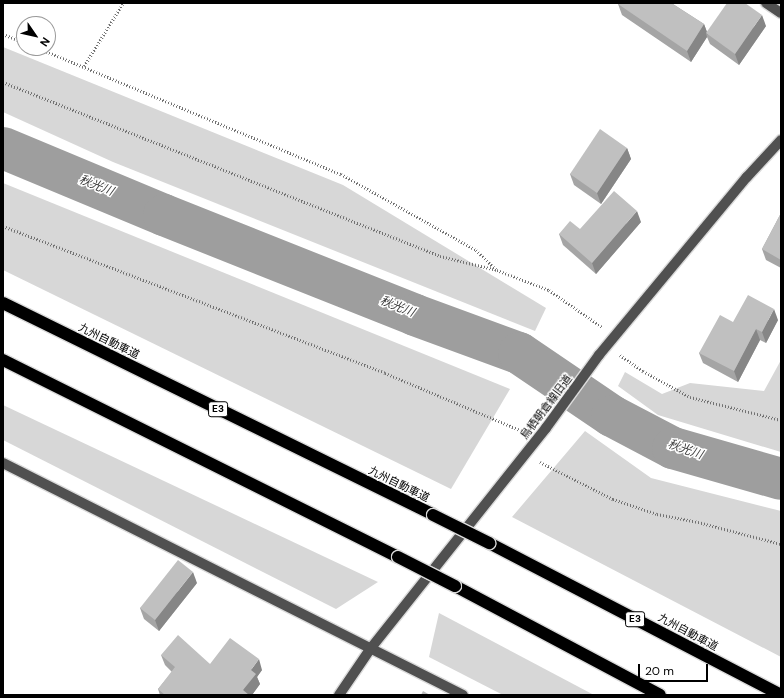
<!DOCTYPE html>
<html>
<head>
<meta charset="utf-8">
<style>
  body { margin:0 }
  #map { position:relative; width:784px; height:698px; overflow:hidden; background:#fff; font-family:"DM Sans","Noto Sans JP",sans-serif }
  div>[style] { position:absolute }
  .green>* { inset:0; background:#d7d7d7 }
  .river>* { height:42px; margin:-21px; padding:0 21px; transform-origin:21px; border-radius:21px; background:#9e9e9e }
  .path>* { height:2.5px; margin-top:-1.25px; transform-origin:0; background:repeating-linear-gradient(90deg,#727272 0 1px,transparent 0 3px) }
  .roads { filter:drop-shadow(1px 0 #dbdbdb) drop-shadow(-1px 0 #dbdbdb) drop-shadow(0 1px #dbdbdb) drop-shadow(0 -1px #dbdbdb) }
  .minor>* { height:10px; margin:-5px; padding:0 5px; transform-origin:5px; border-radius:5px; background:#505050 }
  .highway>* { height:12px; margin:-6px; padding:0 6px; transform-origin:6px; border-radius:6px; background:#000 }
  .bridges { filter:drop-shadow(1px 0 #dbdbdb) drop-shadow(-1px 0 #dbdbdb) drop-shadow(0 1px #dbdbdb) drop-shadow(0 -1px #dbdbdb) }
  .highway-bridge>* { height:12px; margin:-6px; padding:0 6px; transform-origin:6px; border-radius:6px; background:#000 }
  .wall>* { inset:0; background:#a5a5a5 }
  .shaded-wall>* { inset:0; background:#868686 }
  .building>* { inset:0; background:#c0c0c0 }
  span { translate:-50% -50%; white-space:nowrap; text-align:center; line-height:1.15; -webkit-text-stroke:3px #fff; paint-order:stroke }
  .shield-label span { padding:1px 3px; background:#fff; border:1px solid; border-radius:3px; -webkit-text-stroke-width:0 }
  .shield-label { font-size:10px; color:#000; font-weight:700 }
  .street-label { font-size:11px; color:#000 }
  .water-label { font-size:12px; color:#3f3f3f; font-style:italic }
  .frame { position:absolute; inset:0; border:4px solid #000; pointer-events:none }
  .north { position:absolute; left:16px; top:16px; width:40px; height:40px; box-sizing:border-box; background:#fff; border:1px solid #999; border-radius:50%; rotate:124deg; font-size:11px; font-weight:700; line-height:16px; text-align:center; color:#000 }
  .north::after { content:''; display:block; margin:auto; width:14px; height:18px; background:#000; clip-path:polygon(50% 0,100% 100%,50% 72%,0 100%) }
  .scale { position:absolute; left:638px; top:664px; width:70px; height:18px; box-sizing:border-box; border:2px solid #000; border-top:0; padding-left:5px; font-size:12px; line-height:14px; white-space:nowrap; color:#000; -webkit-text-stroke:3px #fff; paint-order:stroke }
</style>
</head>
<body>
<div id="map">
  <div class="green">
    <i style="clip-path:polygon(3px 47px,343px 185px,546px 308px,535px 331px,113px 162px,3px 112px)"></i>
    <i style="clip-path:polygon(3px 183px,510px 389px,451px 489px,3px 270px)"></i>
    <i style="clip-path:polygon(781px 360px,781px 452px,658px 415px,618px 386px,625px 372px,662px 394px,690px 383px,764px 391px)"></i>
    <i style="clip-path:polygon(3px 405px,378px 582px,336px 609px,3px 440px)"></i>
    <i style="clip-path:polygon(585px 431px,651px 478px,781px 511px,781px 657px,512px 517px)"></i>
    <i style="clip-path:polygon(439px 613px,594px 695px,503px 695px,429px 657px)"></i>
  </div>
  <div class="river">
    <i style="left:3px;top:148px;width:174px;rotate:22.6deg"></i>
    <i style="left:164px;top:215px;width:270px;rotate:21.7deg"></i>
    <i style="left:415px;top:315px;width:111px;rotate:20.1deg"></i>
    <i style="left:519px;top:353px;width:112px;rotate:34.1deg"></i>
    <i style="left:612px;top:416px;width:69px;rotate:27.7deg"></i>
    <i style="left:673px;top:448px;width:112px;rotate:16deg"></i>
  </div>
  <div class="path">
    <i style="left:3px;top:34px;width:22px;rotate:21deg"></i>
    <i style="left:38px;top:48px;width:328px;rotate:22.6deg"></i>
    <i style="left:341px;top:174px;width:155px;rotate:29.4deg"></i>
    <i style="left:476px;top:250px;width:29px;rotate:44deg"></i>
    <i style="left:84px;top:66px;width:74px;rotate:-58.2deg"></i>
    <i style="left:3px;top:82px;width:470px;rotate:21.7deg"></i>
    <i style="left:440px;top:256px;width:59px;rotate:13.8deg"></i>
    <i style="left:497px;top:270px;width:56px;rotate:21deg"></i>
    <i style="left:549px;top:290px;width:65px;rotate:34.9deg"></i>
    <i style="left:3px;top:226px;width:409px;rotate:21deg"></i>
    <i style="left:385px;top:373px;width:149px;rotate:22.9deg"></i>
    <i style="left:620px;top:355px;width:28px;rotate:35deg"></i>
    <i style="left:643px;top:371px;width:54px;rotate:29deg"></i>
    <i style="left:690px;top:397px;width:94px;rotate:14.2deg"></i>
    <i style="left:540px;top:462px;width:82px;rotate:26.9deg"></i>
    <i style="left:613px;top:499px;width:46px;rotate:18.8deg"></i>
    <i style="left:657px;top:514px;width:42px;rotate:11deg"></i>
    <i style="left:698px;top:522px;width:86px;rotate:14.8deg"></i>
  </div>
  <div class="roads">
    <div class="minor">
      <i style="left:766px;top:3px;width:18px;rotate:34deg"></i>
      <i style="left:3px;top:463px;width:515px;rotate:26.76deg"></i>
      <i style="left:339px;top:695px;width:57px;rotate:-55.8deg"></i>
      <i style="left:371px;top:648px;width:281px;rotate:-51.5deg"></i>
      <i style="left:546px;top:428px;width:90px;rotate:-54deg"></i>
      <i style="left:599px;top:355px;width:231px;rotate:-50.3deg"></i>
      <i style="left:747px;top:177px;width:50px;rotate:-47.4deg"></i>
    </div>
    <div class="highway">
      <i style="left:3px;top:303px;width:479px;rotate:26.2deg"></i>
      <i style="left:3px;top:360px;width:441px;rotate:26.5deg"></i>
      <i style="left:489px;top:543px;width:329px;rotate:27.5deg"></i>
      <i style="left:455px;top:586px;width:232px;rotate:28deg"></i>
    </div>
  </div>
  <div class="bridges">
    <div class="highway-bridge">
      <i style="left:433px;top:515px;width:63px;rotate:26.6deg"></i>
      <i style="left:398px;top:557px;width:64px;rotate:27deg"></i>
    </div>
  </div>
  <div class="wall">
    <i style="clip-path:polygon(674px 3px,673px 4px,704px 24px,707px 32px,766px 26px,739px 65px,710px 44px,707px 37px,691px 62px,622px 15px,618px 4px)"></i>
    <i style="clip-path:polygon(627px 148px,631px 159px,601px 204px,574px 185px,570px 174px)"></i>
    <i style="clip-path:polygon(781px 213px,781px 268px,766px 260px,762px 249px)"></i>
    <i style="clip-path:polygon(641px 222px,596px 274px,563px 245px,559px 234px,580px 229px)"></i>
    <i style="clip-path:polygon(778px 320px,766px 343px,760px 340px,738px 382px,703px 363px,699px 353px,733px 322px)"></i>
    <i style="clip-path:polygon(197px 583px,159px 631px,144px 619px,140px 608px)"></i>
    <i style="clip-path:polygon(161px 655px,210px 664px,262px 670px,257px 677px,260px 684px,252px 695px,160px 695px,158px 689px,172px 672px,165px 665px)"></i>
  </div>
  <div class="shaded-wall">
    <i style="clip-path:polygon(762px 15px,766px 26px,739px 65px,735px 54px)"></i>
    <i style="clip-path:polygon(704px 24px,708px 35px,706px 33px,707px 37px,691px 62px,687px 51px)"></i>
    <i style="clip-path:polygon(627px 148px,631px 159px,601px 204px,597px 193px)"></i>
    <i style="clip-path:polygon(637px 211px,641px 222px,596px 274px,592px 263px)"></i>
    <i style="clip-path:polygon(774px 309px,778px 320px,766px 343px,762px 332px)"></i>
    <i style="clip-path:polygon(756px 329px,760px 340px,738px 382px,734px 371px)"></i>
    <i style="clip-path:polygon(193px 572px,197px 583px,159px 631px,155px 620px)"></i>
    <i style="clip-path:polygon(259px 659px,262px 670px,257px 677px,260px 684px,252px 695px,245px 695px,243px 690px,251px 670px)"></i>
  </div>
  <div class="building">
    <i style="clip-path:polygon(619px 3px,671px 3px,704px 24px,687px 51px,618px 4px)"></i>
    <i style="clip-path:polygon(727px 3px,745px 3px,762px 15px,735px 54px,706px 33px)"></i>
    <i style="clip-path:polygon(600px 129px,627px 148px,597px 193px,570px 174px)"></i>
    <i style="clip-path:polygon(614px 191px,637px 211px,592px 263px,559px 234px,570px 221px,580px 229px)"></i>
    <i style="clip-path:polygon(781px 213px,781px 260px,762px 249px)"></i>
    <i style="clip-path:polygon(748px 295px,774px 309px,762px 332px,756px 329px,734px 371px,699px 353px,720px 315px,733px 322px)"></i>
    <i style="clip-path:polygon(178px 560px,193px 572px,155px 620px,140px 608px)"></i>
    <i style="clip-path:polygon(178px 635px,210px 664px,230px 638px,259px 659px,251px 670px,256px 674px,243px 690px,249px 695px,165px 695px,158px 689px,175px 667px,161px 655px)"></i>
    <i style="clip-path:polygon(423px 691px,430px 695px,421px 695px)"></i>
  </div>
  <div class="shield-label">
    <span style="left:218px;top:409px">E3</span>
    <span style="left:635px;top:619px">E3</span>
  </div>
  <div class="street-label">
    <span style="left:109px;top:341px;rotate:26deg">九州自動車道</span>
    <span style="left:546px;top:407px;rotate:-53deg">鳥栖朝倉線旧道</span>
    <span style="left:399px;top:484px;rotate:26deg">九州自動車道</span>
    <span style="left:688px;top:632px;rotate:28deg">九州自動車道</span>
  </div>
  <div class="water-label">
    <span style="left:96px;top:186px;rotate:22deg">秋光川</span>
    <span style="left:397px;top:307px;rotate:22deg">秋光川</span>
    <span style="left:685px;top:450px;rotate:19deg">秋光川</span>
  </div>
  <div class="frame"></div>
  <div class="north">N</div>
  <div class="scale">20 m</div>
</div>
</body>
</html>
